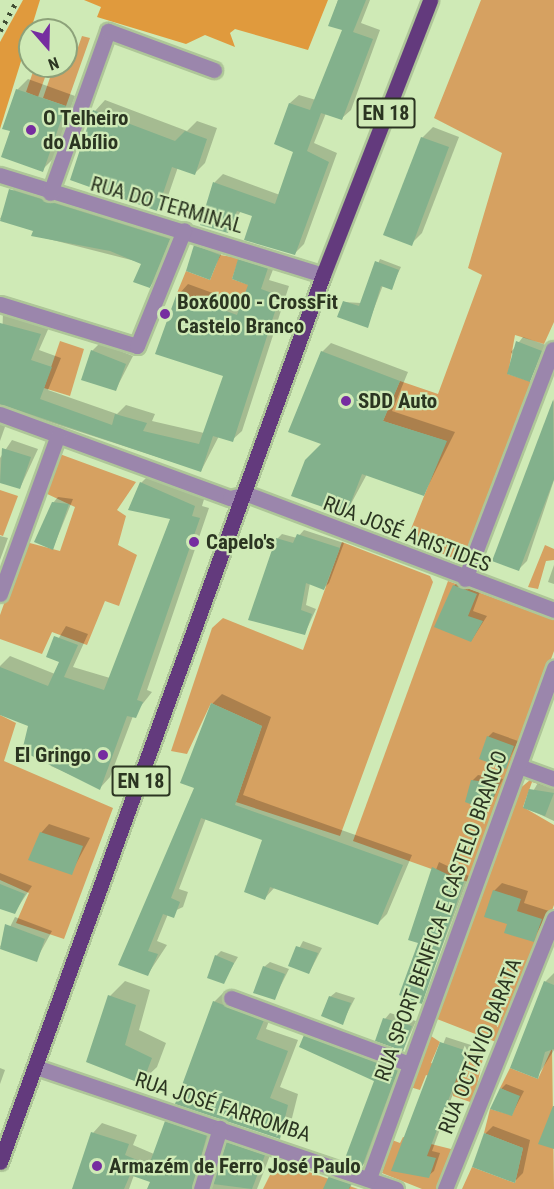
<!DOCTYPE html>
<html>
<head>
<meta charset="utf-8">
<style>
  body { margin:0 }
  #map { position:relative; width:554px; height:1189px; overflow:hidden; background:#cfeab6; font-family:"Roboto Condensed",sans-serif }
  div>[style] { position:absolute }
  .green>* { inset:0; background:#d6a161 }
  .forest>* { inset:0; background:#e09a3d }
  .shadow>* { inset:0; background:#0003 }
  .building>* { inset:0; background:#83b18c }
  .roads { filter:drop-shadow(2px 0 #aec698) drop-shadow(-2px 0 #aec698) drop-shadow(0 2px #aec698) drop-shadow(0 -2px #aec698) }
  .minor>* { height:15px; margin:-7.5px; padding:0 7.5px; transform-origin:7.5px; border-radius:7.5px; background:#9b86ac }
  .major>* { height:15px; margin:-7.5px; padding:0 7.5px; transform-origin:7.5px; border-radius:7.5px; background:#633a7d }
  .rail>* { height:4.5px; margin-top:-2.25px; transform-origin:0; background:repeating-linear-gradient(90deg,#414e35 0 3px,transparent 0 9px) }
  .dots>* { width:16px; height:16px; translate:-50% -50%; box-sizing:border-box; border:3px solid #cfeab6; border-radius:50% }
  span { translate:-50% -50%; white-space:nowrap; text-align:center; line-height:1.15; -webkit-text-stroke:4.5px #cfeab6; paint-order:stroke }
  .shield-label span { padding:2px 4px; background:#cfeab6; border:2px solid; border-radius:4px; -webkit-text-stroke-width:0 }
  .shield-label { font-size:20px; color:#2b3521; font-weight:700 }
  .poi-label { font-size:21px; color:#2b3521; font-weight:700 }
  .left { translate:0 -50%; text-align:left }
  .right { translate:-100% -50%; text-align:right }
  .street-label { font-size:21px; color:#2b3521 }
  .north { position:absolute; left:18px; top:18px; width:60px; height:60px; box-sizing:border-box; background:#cfeab6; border:2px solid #8da27a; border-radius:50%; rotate:160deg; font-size:16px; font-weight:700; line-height:24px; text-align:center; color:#2b3521 }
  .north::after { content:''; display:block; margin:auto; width:21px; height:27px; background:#762da0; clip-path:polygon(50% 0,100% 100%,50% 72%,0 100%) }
</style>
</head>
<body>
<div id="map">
  <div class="green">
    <i style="clip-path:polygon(481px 0,554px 0,554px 322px,544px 344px,515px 335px,508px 374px,532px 382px,469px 556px,460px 561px,407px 539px,446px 441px,383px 421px,400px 381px,438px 394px,482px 275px,468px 268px,502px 153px,434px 118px)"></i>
    <i style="clip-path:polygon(82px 36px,90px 38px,66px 106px,43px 98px,54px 66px,72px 64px)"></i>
    <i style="clip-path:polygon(35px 66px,49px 66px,38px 97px,26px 92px)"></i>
    <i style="clip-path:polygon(220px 255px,239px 258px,232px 279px,255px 287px,243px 300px,234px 297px,223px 310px,177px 293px,186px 271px,210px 280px)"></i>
    <i style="clip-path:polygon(60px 341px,84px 349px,70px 396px,44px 388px)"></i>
    <i style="clip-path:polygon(57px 453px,136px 482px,117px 510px,126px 516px,118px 545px,137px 555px,119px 606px,105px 601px,87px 645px,52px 632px,42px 654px,0 639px,0 615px,26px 542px,60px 551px,75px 507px,43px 492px)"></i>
    <i style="clip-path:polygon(0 490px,18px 496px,3px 536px,0 535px)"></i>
    <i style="clip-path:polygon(342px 542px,430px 576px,433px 582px,340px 836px,236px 802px,262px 726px,211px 703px,187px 754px,171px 751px,212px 628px,223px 618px,303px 650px)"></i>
    <i style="clip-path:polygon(545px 545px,554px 549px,554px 560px,546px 561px,538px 589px,528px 587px)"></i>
    <i style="clip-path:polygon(448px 581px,554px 620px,554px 651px,468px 882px,353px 841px)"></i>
    <i style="clip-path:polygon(0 715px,16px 723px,4px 761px,113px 808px,64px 939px,16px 923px,29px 893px,0 880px)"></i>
    <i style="clip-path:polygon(530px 780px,554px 789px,532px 782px,523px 807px,554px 825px,554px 905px,501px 1044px,437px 1019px,518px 790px)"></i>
    <i style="clip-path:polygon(428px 1034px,440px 1042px,431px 1063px,457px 1073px,467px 1051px,484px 1054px,473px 1103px,453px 1096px,452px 1086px,426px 1075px,420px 1090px,410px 1087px)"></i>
    <i style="clip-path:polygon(552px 1048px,554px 1189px,462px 1189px,472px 1167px,515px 1183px,523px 1148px,484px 1133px,490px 1109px,512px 1115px,519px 1097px,500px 1088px,510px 1068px,538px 1079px)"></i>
    <i style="clip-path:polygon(403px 1137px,455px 1150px,438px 1189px,422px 1189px,382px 1173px,392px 1140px,400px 1143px)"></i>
    <i style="clip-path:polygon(277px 1161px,358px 1189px,263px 1189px)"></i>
  </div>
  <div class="forest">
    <i style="clip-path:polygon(23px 0,40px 0,0 129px,0 42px)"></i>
    <i style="clip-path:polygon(84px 0,328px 0,308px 50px,235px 29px,230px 33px,235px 47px,205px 35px,186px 44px,97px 17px,101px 7px)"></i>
  </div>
  <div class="shadow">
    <i style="clip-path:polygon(338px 0,370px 0,361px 23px,380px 30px,351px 110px,342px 118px,326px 113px,314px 143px,337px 153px,304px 244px,295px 253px,254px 215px,241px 211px,227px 232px,202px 224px,215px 182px,223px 174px,280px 195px,295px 151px,290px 103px,299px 95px,316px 100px,344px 29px,330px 25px)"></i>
    <i style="clip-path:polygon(28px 79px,75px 96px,53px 159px,42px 170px,12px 131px,17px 90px)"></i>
    <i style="clip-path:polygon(105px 100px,187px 131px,197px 121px,217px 128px,205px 163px,195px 173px,178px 167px,167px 199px,156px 209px,95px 111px)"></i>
    <i style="clip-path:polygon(433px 127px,459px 137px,422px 233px,411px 244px,422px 138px)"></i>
    <i style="clip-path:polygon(17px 183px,175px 233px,156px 280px,150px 286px,143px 263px,33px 235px,35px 230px,0 219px)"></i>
    <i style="clip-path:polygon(200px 241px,224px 249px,209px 278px,195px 246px)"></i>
    <i style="clip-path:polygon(249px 250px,277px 259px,269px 280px,289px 286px,242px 431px,232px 440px,219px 436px,201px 471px,0 406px,3px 312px,50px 325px,39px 350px,61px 358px,48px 390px,117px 414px,126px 405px,155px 414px,152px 421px,204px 433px,225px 376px,179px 294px,188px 284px,243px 304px,249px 284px,240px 260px)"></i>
    <i style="clip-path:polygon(380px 259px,401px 267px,391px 288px,383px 285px,367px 327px,344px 302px,361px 303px)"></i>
    <i style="clip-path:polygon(523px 337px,546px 345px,530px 380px,511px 352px)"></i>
    <i style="clip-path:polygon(100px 343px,133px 356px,116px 389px,92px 351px)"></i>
    <i style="clip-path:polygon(331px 343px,408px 372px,392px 411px,455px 432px,424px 494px,367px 474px,346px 513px,324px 443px,322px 352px)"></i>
    <i style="clip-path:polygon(554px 399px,554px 480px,527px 561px,519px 569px,494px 560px)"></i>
    <i style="clip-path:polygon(0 422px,6px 424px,0 441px)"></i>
    <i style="clip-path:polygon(12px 440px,38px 449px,20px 488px,0 482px,0 458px)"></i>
    <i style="clip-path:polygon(152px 472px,205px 496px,202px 506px,209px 508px,147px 690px,152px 692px,133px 716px,110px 777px,100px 788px,51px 766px,30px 725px,0 714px,0 666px,10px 656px,55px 674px,61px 662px,48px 656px,66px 626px,88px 634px,73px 667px,110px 678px,172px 517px,141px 483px)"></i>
    <i style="clip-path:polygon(58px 497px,73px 499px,53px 548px,53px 503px)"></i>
    <i style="clip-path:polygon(304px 530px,344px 543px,329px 583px,324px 588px,310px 583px,306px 605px,316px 609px,305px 633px,277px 539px,282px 534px,297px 538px)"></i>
    <i style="clip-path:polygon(0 536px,8px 538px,0 560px)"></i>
    <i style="clip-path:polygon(554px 565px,554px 584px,548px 582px)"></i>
    <i style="clip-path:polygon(459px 581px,481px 589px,473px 611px,487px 616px,471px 641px,454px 586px)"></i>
    <i style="clip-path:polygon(222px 694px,271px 717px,243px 795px,412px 855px,387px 914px,377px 924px,275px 887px,265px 898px,264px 839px,206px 818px,179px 889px,188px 892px,183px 907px,168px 914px,157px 941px,167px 945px,148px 974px,120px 964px,196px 787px,212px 704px)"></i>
    <i style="clip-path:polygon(493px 732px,518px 741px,508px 762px,488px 737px)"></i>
    <i style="clip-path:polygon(478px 775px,503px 779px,488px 809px,472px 781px)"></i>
    <i style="clip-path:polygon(539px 781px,554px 784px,554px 821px,524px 807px)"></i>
    <i style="clip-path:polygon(49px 824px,90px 838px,71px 873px,41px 833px)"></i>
    <i style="clip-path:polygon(439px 862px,469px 876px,421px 1002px,420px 942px,409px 939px)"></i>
    <i style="clip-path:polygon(0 873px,32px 886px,14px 913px,0 907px)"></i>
    <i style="clip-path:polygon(502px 883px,528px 891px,524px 903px,549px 911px,533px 940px,509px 923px,494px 891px)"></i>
    <i style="clip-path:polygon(15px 917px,52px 931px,36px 960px,0 947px)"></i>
    <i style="clip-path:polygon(303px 941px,322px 948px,309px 973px,290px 966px)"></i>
    <i style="clip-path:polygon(221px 951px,238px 957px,223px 982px,216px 956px)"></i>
    <i style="clip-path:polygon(270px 962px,289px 969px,274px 999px,264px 967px)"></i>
    <i style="clip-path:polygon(554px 973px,554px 1050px,537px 1077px,545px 982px)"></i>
    <i style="clip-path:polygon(125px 981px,150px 990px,139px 1030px,166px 1043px,157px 1067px,141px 1082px,88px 1061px,110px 996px)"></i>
    <i style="clip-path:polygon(225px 991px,273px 1010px,266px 1029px,298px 1040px,280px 1087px,298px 1094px,290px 1126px,279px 1137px,214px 1002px)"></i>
    <i style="clip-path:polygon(336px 992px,355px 998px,342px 1023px,330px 997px)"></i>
    <i style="clip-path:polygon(390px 1013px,416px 1021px,403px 1050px,385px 1019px)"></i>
    <i style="clip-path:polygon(316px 1025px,407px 1059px,373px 1155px,362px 1166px,376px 1080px,305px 1036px)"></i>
    <i style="clip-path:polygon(446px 1037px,471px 1045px,432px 1151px,440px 1153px,434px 1171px,428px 1176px,393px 1170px)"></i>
    <i style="clip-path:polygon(0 1068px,5px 1070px,0 1084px)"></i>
    <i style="clip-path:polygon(506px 1084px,524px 1091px,512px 1114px,501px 1089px)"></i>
    <i style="clip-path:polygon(176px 1112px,216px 1126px,208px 1189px,149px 1189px,152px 1181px,134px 1175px,129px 1189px,73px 1189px,93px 1133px,102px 1123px,137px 1135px,133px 1145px,154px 1154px)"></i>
    <i style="clip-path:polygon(493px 1126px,530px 1140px,523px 1173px,515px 1181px,485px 1134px)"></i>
    <i style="clip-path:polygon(237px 1133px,274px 1145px,257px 1189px,210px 1189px,227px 1142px)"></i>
    <i style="clip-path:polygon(335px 1172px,355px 1179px,349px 1189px,325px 1189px)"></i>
  </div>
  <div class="building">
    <i style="clip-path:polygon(338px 0,366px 0,353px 32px,373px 39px,342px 120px,321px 113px,307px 151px,329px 162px,295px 255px,244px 240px,252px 216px,237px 211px,228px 233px,200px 225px,213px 182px,275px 204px,293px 152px,274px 144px,289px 103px,310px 110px,342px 30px,328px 26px)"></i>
    <i style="clip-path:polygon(16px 89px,66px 106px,43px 172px,1px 157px,10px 131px,2px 129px)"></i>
    <i style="clip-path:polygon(93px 110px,175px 141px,185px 131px,207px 139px,195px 175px,172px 167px,157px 211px,70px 180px)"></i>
    <i style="clip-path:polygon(421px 137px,449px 147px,412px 246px,383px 235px)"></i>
    <i style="clip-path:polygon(9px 189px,170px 239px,150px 288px,133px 282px,141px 264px,110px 251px,31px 236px,33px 231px,0 221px)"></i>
    <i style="clip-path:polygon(194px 245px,220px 255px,210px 280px,186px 271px)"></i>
    <i style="clip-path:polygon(238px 259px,268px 268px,261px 289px,280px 296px,233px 442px,213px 436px,201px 472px,0 404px,0 323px,41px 334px,31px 360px,52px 367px,40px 399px,112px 425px,115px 414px,147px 423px,143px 431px,199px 444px,223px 376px,155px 354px,177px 293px,237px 315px,248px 285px,232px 279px)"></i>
    <i style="clip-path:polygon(375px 261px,399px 270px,392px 290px,381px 286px,368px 328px,337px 317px,343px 301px,359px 306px)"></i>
    <i style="clip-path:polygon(516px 341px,542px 351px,530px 382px,507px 374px)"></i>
    <i style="clip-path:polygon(91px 350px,126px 364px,116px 391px,81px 380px)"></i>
    <i style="clip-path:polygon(321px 351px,400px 381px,383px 421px,447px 441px,424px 496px,362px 474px,346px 515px,291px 496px,305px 460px,321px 444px,288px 432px)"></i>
    <i style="clip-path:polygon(553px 400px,554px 479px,519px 571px,492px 561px)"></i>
    <i style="clip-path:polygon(2px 448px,31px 457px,20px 489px,0 483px)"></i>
    <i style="clip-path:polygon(140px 482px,195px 506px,192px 516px,200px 518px,137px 700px,143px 702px,136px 718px,127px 716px,100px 790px,22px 751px,28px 726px,0 715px,0 667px,48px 686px,59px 662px,46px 657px,54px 636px,78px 645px,64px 677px,104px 690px,170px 519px,128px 510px)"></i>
    <i style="clip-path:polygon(52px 502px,69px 504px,53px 550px,34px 542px)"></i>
    <i style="clip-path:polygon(297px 534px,340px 548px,324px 590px,306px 583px,301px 610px,312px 614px,305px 635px,248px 620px,276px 538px,293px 543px)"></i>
    <i style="clip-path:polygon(453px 585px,477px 594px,468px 616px,483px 621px,471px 642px,434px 627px)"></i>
    <i style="clip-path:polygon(211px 703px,262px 726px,235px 805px,403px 865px,378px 925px,270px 887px,265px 900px,244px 892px,262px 840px,201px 818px,171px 898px,180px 902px,174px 918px,163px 914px,148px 951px,158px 954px,148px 976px,118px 965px,194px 788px,180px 783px)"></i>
    <i style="clip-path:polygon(487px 736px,514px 746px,506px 769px,479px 759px)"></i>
    <i style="clip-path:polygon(471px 780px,499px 784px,488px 811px,465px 802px)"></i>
    <i style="clip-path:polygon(529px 789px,554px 793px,545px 816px,523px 808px)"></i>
    <i style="clip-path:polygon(40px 832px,83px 846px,72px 875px,28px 860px)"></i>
    <i style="clip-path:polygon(432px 867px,464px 882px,422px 1004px,399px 995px,418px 943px,408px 940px)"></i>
    <i style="clip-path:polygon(0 884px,25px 894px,15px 914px,0 909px)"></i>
    <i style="clip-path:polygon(493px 890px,521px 899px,517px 911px,542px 919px,534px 942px,504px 933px,507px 924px,484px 917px)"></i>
    <i style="clip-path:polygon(5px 924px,45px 939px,37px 962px,0 949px)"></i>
    <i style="clip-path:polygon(296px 946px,318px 953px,309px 974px,288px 966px)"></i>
    <i style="clip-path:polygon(215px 955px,234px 963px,224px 984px,207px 978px)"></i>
    <i style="clip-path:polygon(263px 966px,285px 974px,275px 1000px,253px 993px)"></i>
    <i style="clip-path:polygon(544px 981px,554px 985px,554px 1049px,545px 1052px,538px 1079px,510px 1068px)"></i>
    <i style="clip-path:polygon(108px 995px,136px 1005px,125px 1045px,152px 1058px,142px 1084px,86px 1062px)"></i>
    <i style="clip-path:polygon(329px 996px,351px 1003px,343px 1025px,321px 1016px)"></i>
    <i style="clip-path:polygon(213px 1001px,264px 1020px,256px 1039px,288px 1051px,270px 1098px,288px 1105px,280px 1139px,175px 1104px)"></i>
    <i style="clip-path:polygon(383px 1018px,412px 1026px,403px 1051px,375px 1041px)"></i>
    <i style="clip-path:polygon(304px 1035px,398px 1070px,362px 1167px,344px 1161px,374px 1081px,299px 1047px)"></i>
    <i style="clip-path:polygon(440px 1042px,467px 1051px,427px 1156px,436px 1158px,429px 1178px,391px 1171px)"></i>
    <i style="clip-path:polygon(500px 1088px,520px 1096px,512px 1116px,490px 1109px)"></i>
    <i style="clip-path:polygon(553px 1106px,554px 1106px,554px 1149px,538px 1144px)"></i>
    <i style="clip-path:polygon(165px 1121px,207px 1135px,192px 1189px,147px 1189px,150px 1182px,130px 1175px,124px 1189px,72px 1189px,91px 1132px,129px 1144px,125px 1155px,149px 1165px)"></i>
    <i style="clip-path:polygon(484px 1133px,523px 1148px,515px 1183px,472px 1167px)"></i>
    <i style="clip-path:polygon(226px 1142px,265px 1155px,252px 1189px,213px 1184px)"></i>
    <i style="clip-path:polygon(329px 1176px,351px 1184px,349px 1189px,323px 1189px)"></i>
  </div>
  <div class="roads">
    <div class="minor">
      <i style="left:0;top:175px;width:338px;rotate:17.2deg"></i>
      <i style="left:50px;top:193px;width:172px;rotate:-70.3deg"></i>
      <i style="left:108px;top:31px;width:113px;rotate:20.2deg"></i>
      <i style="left:0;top:304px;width:143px;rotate:17deg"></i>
      <i style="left:137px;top:346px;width:125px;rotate:-67.9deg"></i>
      <i style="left:0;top:414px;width:245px;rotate:20.1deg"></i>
      <i style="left:230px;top:498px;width:17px;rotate:-13deg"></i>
      <i style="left:247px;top:494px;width:328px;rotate:20.7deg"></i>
      <i style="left:465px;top:579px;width:246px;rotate:-69.1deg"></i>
      <i style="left:0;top:594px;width:169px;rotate:-70deg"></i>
      <i style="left:519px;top:766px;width:37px;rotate:20deg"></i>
      <i style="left:231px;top:998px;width:190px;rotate:20.3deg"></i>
      <i style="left:36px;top:1067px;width:380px;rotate:18.7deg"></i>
      <i style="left:369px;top:1178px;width:543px;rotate:-70.06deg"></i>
      <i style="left:201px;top:1189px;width:64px;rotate:-72.7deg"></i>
      <i style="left:445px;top:1189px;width:292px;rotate:-68.1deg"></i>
    </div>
    <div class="major">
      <i style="left:0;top:1162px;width:944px;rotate:-69.99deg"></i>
      <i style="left:323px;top:275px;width:295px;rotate:-68.7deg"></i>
    </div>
  </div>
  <div class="rail">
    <i style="left:0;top:31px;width:35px;rotate:-61deg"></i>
  </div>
  <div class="dots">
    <i style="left:31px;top:130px;background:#762da0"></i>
    <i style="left:165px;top:314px;background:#762da0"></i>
    <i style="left:346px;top:401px;background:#762da0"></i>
    <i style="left:194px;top:542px;background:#762da0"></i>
    <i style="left:103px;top:755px;background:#762da0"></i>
    <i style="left:97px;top:1166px;background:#762da0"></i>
  </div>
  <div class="shield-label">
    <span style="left:386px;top:113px">EN 18</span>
    <span style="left:141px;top:781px">EN 18</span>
  </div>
  <div class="poi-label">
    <span class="left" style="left:43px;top:130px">O Telheiro<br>do Abílio</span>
    <span class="left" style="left:177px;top:314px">Box6000 - CrossFit<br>Castelo Branco</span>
    <span class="left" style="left:358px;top:401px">SDD Auto</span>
    <span class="left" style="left:206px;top:542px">Capelo's</span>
    <span class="right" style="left:91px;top:755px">El Gringo</span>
    <span class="left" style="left:109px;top:1166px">Armazém de Ferro José Paulo</span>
  </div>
  <div class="street-label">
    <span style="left:167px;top:205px;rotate:16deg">RUA DO TERMINAL</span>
    <span style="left:407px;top:534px;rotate:21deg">RUA JOSÉ ARISTIDES</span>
    <span style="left:441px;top:916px;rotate:-70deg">RUA SPORT BENFICA E CASTELO BRANCO</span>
    <span style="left:480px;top:1046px;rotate:-68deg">RUA OCTÁVIO BARATA</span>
    <span style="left:223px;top:1107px;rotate:18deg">RUA JOSÉ FARROMBA</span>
  </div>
  <div class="north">N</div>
</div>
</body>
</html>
